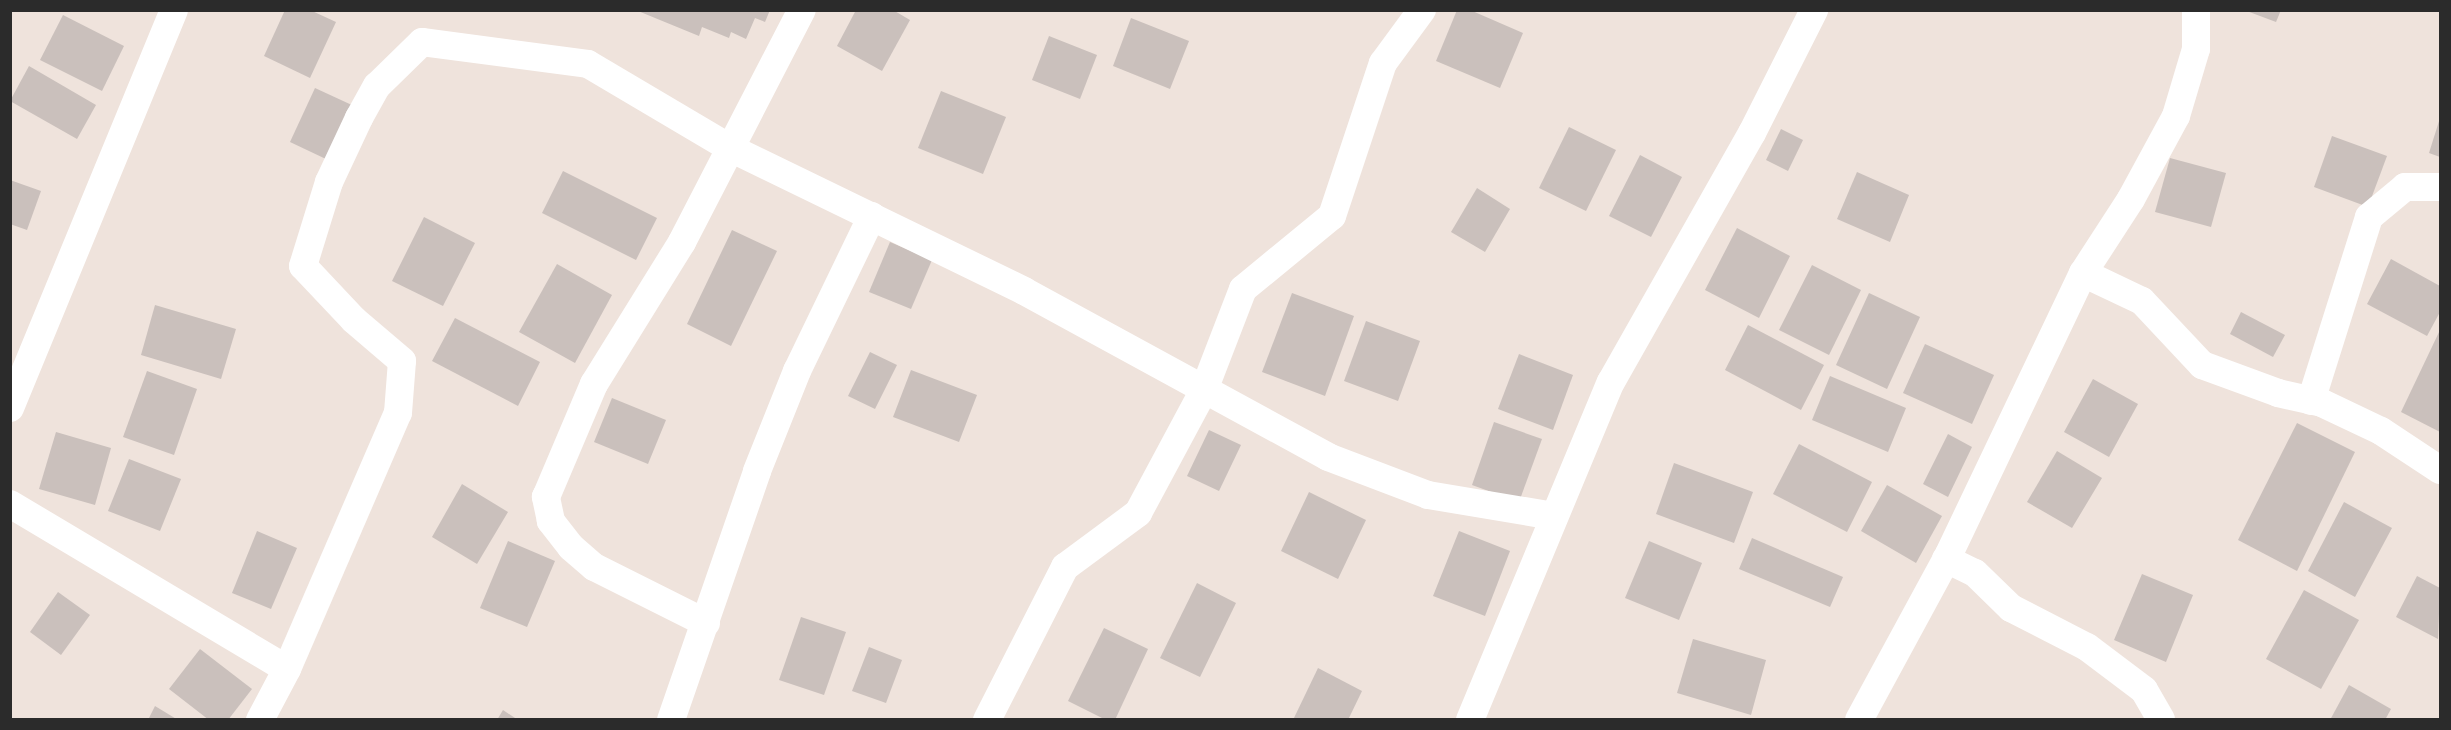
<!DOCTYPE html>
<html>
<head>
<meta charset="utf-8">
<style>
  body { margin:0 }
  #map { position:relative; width:2451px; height:730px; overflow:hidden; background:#efe3dc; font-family:"Noto Sans",sans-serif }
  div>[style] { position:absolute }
  .building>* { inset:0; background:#cac0bc }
  .minor>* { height:28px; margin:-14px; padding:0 14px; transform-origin:14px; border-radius:14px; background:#fff }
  span { translate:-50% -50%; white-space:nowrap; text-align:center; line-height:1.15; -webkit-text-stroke:6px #fff; paint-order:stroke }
  .frame { position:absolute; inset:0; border:12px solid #2b2b2b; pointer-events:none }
</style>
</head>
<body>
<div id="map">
  <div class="building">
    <i style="clip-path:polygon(285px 10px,310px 10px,336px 22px,310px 78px,264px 56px)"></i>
    <i style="clip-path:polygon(770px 10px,765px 22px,755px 18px,746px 39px,731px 32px,729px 38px,702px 27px,699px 36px,638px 11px)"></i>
    <i style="clip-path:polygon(856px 10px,893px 10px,910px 20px,882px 71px,837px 46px)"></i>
    <i style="clip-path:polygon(1457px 10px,1470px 10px,1523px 33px,1500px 88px,1436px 61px)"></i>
    <i style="clip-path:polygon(2244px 10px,2281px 10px,2276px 22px)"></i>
    <i style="clip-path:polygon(63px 15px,124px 46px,102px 91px,40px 60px)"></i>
    <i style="clip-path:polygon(1131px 18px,1189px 41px,1170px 89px,1113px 66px)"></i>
    <i style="clip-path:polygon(1049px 36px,1097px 55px,1080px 99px,1032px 80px)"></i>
    <i style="clip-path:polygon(29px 66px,96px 105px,77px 139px,10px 101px)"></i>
    <i style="clip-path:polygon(315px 88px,354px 106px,328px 160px,290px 142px)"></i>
    <i style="clip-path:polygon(941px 91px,1006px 117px,983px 174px,918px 148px)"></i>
    <i style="clip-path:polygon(2440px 118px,2440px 157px,2429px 153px)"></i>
    <i style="clip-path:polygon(1569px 127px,1616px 150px,1586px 211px,1539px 188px)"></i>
    <i style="clip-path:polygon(1781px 129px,1803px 140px,1788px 171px,1766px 160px)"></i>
    <i style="clip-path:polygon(2332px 136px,2387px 156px,2368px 207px,2314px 187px)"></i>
    <i style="clip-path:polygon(1640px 155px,1682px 177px,1651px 237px,1609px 216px)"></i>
    <i style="clip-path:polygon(2170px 158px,2226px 173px,2211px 227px,2155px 212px)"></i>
    <i style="clip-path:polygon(563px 171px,657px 218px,636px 260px,542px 213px)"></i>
    <i style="clip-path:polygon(1857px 172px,1909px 195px,1890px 242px,1837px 219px)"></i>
    <i style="clip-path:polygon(10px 180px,41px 191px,27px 230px,10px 224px)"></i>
    <i style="clip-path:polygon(1477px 188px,1510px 209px,1485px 252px,1451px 232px)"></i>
    <i style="clip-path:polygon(424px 217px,475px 243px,443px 306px,392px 281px)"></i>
    <i style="clip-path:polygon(1737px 228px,1790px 256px,1759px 318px,1705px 290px)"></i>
    <i style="clip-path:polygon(732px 230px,777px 251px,731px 346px,687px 324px)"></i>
    <i style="clip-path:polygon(890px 242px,932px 260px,911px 309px,869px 292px)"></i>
    <i style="clip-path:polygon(2391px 259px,2440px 286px,2440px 312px,2427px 336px,2367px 304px)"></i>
    <i style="clip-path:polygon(557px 264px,612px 295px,575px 363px,519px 332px)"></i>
    <i style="clip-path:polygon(1812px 265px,1861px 290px,1829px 355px,1779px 330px)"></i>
    <i style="clip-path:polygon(1292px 293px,1354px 316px,1325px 396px,1262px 372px)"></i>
    <i style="clip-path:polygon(1869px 293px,1920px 317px,1887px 389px,1836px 365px)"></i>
    <i style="clip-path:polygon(155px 305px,236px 329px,221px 379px,141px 355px)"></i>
    <i style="clip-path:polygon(2241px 312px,2285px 335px,2273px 357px,2230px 334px)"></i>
    <i style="clip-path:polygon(455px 318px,540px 362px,518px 406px,432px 361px)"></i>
    <i style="clip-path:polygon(1366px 321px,1420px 341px,1398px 401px,1344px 381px)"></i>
    <i style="clip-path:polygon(1748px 325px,1824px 365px,1801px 410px,1725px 370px)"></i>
    <i style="clip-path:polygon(2440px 330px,2440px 432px,2401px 412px)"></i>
    <i style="clip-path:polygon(1925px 344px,1994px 375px,1972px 424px,1903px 393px)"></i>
    <i style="clip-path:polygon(870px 352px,897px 365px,875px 409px,848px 396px)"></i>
    <i style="clip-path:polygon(1519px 354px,1573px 375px,1553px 430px,1498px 409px)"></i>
    <i style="clip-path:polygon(911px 370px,977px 395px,959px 442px,893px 417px)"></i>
    <i style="clip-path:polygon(147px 371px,197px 389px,174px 455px,123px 437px)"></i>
    <i style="clip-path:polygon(1830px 376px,1906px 408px,1888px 452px,1812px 420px)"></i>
    <i style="clip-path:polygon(2093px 379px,2138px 404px,2109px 457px,2064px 432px)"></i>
    <i style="clip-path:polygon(612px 398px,666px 420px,648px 464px,594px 442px)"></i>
    <i style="clip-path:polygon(1494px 422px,1542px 439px,1519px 502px,1472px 485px)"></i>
    <i style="clip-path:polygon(2297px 423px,2355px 452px,2297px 571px,2238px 540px)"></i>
    <i style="clip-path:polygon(1209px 430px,1241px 445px,1219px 491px,1187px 476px)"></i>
    <i style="clip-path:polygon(56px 432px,111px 448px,95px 505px,39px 489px)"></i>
    <i style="clip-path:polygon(1948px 434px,1972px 447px,1948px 497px,1923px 484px)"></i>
    <i style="clip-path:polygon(1799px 444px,1872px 482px,1847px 532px,1773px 494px)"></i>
    <i style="clip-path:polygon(2057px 451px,2102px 478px,2072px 528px,2027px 502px)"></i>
    <i style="clip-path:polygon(129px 459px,181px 479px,160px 531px,108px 511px)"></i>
    <i style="clip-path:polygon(1674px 463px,1753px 492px,1734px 543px,1656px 514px)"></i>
    <i style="clip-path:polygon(462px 484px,508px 512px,477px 564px,432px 537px)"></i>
    <i style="clip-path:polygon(1887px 485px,1942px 516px,1916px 563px,1861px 531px)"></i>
    <i style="clip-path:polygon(1309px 492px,1366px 520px,1338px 579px,1281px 551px)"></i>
    <i style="clip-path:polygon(2344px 502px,2392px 528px,2355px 597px,2308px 571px)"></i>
    <i style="clip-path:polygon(257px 531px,297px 548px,271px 609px,232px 593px)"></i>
    <i style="clip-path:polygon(1459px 531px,1510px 551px,1485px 616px,1433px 596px)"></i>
    <i style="clip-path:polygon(1752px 538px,1843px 577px,1830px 607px,1739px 569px)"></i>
    <i style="clip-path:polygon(508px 541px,555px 561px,527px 627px,480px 608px)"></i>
    <i style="clip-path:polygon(1649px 541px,1702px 563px,1679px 620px,1625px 598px)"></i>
    <i style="clip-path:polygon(2142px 574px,2193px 595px,2166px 662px,2114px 640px)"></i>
    <i style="clip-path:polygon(2417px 576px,2440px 588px,2438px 639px,2396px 617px)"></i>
    <i style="clip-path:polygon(1197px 583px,1236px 603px,1200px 677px,1160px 658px)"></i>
    <i style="clip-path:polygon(2304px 590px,2359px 620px,2321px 689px,2266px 659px)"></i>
    <i style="clip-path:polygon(58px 592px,90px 615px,61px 655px,30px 632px)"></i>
    <i style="clip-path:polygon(801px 617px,846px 632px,824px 695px,779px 680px)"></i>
    <i style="clip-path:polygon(1104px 628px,1148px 649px,1115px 720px,1106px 720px,1068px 701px)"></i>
    <i style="clip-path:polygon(1693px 639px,1766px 660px,1751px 715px,1677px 693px)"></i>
    <i style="clip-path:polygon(869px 647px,902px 660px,886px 703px,852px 691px)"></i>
    <i style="clip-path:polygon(200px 649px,252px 689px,228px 720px,209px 720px,169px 689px)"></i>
    <i style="clip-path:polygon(1318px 668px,1362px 691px,1348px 720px,1293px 720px)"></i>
    <i style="clip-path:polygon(2349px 685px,2391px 709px,2385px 720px,2330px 720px)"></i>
    <i style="clip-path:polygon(155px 706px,178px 720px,148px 720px)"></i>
    <i style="clip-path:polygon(503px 710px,518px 720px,497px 720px)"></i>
  </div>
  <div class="minor">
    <i style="left:2083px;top:273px;width:65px;rotate:25.4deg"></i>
    <i style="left:2142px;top:301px;width:88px;rotate:46.8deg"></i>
    <i style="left:2202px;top:365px;width:81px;rotate:20.2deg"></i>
    <i style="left:2278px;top:393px;width:45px;rotate:12.8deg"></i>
    <i style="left:2322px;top:403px;width:65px;rotate:25.4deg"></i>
    <i style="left:2381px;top:431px;width:71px;rotate:33.5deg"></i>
    <i style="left:2311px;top:401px;width:193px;rotate:-72.5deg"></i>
    <i style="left:2369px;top:217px;width:47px;rotate:-39.8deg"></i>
    <i style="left:2405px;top:187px;width:35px"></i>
    <i style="left:10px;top:408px;width:430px;rotate:-67.6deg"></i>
    <i style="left:10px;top:504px;width:322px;rotate:30.8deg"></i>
    <i style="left:1946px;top:559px;width:32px;rotate:26deg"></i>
    <i style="left:1975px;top:573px;width:50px;rotate:44.2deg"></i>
    <i style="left:2011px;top:608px;width:85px;rotate:27.2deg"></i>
    <i style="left:2087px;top:647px;width:71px;rotate:37deg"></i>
    <i style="left:2144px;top:690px;width:34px;rotate:60deg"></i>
    <i style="left:706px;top:623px;width:125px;rotate:-153.4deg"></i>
    <i style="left:594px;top:567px;width:30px;rotate:-139deg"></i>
    <i style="left:571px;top:547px;width:33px;rotate:-128deg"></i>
    <i style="left:551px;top:521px;width:25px;rotate:-102deg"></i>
    <i style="left:546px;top:497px;width:123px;rotate:-67deg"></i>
    <i style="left:594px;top:384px;width:167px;rotate:-58.2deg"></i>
    <i style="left:682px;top:242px;width:261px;rotate:-62.7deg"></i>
    <i style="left:260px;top:720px;width:58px;rotate:-62.1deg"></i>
    <i style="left:287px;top:669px;width:279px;rotate:-66.6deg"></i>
    <i style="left:398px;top:413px;width:52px;rotate:-85.6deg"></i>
    <i style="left:402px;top:361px;width:63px;rotate:-139.5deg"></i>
    <i style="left:354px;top:320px;width:74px;rotate:-133.4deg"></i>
    <i style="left:303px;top:266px;width:88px;rotate:-72.8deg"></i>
    <i style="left:329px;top:182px;width:71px;rotate:-64.9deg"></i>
    <i style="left:359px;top:118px;width:37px;rotate:-61deg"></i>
    <i style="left:377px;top:86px;width:63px;rotate:-44.4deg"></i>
    <i style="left:422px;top:42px;width:167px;rotate:7.5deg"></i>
    <i style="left:588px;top:64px;width:165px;rotate:30.6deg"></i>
    <i style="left:730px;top:148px;width:327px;rotate:25.9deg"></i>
    <i style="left:1024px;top:291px;width:346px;rotate:28.6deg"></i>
    <i style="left:1328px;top:457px;width:107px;rotate:20.8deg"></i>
    <i style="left:1428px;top:495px;width:128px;rotate:9.5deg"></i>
    <i style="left:671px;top:720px;width:263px;rotate:-70.9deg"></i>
    <i style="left:757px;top:471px;width:108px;rotate:-68.2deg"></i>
    <i style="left:797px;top:371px;width:172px;rotate:-64.2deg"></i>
    <i style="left:987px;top:720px;width:172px;rotate:-63deg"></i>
    <i style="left:1065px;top:567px;width:91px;rotate:-36.5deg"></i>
    <i style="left:1138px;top:513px;width:140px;rotate:-61.8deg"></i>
    <i style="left:1204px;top:390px;width:108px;rotate:-68.9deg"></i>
    <i style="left:1243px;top:289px;width:115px;rotate:-39.4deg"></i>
    <i style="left:1332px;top:216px;width:161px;rotate:-71.6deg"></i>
    <i style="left:1383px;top:63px;width:66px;rotate:-53.7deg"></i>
    <i style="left:1470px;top:720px;width:366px;rotate:-67.4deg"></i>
    <i style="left:1611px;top:382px;width:286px;rotate:-60.5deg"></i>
    <i style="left:1752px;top:133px;width:138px;rotate:-63.2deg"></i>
    <i style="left:1859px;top:720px;width:189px;rotate:-61.5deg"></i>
    <i style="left:1949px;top:554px;width:311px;rotate:-64.5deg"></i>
    <i style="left:2083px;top:273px;width:88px;rotate:-57deg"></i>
    <i style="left:2131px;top:199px;width:94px;rotate:-61.5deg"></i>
    <i style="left:2176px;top:116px;width:70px;rotate:-73.4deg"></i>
    <i style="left:2196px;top:49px;width:39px;rotate:-90deg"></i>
  </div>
  <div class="frame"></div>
</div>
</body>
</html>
